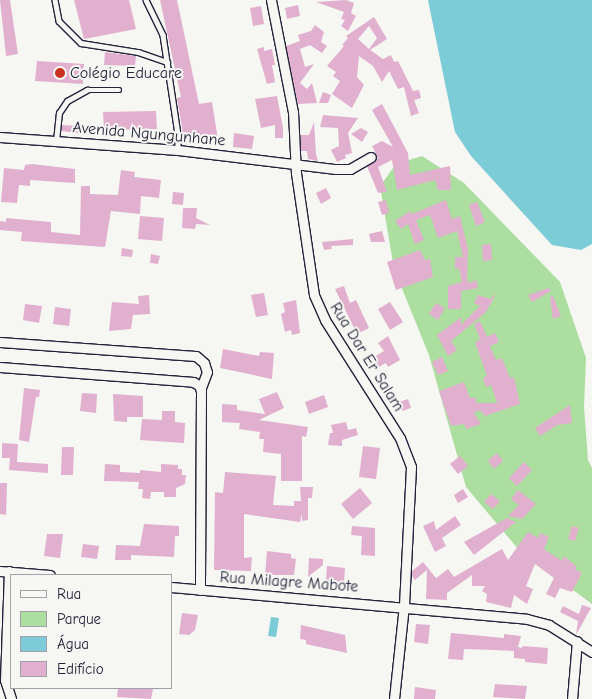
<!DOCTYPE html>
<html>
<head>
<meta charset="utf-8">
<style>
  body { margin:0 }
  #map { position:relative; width:592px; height:699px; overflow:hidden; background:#f6f6f2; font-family:"Comic Neue",sans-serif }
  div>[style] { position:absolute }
  .green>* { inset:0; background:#abde9f }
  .water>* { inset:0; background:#7cccd7 }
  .building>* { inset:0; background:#e1b0cf }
  .roads { filter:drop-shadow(1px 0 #22223b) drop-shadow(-1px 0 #22223b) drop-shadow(0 1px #22223b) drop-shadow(0 -1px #22223b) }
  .lane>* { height:4.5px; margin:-2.25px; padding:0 2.25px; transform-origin:2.25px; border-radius:2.25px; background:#f6f6f2 }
  .street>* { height:9px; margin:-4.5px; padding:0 4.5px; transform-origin:4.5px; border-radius:4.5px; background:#f6f6f2 }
  .dots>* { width:14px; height:14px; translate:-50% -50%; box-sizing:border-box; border:2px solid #f6f6f2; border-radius:50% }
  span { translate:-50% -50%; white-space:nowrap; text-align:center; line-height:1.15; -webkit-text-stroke:4px #f6f6f2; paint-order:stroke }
  .poi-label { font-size:16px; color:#22223b }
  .left { translate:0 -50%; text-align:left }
  .street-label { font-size:16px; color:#22223b }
  .legend { position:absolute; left:10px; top:574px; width:162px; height:115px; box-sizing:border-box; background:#f6f6f2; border:1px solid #a1a1a9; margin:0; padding:6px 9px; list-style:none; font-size:15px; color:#22223b }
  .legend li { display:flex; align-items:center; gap:10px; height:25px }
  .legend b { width:25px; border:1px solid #a1a1a9 }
</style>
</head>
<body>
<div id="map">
  <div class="green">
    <i style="clip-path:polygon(422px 156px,464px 183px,560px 282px,586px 358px,584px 407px,588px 460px,592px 468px,592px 604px,519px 550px,466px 487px,429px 355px,394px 269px,380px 186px,396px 164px)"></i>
  </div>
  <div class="water">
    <i style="clip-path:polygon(428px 0,592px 0,592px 244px,581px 250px,552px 245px,471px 156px,455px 132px)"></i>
    <i style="clip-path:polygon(271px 617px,279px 618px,276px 637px,268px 636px)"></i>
  </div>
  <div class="building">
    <i style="clip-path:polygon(0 0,10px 0,18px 54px,6px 56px)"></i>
    <i style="clip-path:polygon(74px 0,129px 0,136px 29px,84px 39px)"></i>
    <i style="clip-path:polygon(160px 0,177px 0,199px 104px,212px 102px,218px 140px,207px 142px,205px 135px,184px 139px,177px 98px,181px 97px)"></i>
    <i style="clip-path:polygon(346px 0,354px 3px,351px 13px,356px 16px,348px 31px,341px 26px,345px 20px,341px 19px,344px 12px,316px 2px)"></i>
    <i style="clip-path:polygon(298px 5px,300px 16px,287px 19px,285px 8px)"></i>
    <i style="clip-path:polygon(261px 6px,264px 24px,253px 26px,250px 8px)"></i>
    <i style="clip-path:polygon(evenodd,374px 17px,387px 39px,370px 50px,383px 59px,391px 55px,394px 62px,398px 61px,413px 91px,419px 90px,421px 98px,414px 100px,419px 113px,411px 116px,404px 87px,398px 89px,389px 71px,382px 82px,373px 66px,359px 56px,357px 77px,364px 85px,352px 108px,332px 94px,340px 81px,333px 76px,336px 72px,327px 66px,344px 46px,342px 45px,348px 38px,346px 36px,374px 17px,369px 26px,377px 38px,369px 49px,358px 39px,369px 26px)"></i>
    <i style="clip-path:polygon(315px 25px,324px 32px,321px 42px,327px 46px,322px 53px,310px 45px,300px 49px,305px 67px,314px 64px,300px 83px,307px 89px,312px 83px,317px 103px,298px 104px,286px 46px,300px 41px,298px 35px,311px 31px)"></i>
    <i style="clip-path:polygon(264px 47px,264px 51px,272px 49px,275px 65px,272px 65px,275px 82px,267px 84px,257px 49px)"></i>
    <i style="clip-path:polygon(105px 52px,136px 56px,135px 66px,104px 65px)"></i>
    <i style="clip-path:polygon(37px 61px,84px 64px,83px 84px,35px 81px)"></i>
    <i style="clip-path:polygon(323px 92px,331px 95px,328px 103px,319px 103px)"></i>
    <i style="clip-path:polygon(277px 96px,283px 128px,283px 138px,275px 138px,275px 125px,261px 128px,255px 99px)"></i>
    <i style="clip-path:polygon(382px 104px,408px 153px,410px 175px,450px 166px,451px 190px,438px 190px,435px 180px,397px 190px,392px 160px,378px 167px,387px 192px,378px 193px,367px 166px,378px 158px,372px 146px,382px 141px,393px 147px,372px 110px)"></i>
    <i style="clip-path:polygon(156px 111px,157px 129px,104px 130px,103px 112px)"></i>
    <i style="clip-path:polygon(323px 115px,358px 118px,348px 133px,352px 153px,345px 155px,346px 158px,337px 162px,331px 150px,339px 146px,338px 128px,320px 127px)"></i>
    <i style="clip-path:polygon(314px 122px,316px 154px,318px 161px,308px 159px,307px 151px,301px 151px,300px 135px,309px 135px)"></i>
    <i style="clip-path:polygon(62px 125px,79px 126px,78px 133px,61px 131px)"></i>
    <i style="clip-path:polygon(361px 128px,368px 132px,362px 142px,351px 134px)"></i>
    <i style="clip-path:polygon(234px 133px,254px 136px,252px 149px,233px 147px)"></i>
    <i style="clip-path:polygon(32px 164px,75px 169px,75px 183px,30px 180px,30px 186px,19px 185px,17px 203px,1px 202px,4px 168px,24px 170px,25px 165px)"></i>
    <i style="clip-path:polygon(121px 170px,135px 172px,134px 177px,161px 180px,159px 198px,141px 196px,140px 214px,111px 211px,105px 247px,21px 241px,22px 232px,0 230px,0 221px,6px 222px,6px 218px,51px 222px,51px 232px,80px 235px,81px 186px,90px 186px,90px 194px,118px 195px)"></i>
    <i style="clip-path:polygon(326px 188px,331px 198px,321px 204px,316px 193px)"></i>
    <i style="clip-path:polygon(173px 192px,184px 193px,183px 205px,172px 204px)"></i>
    <i style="clip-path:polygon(386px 200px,389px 213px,382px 215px,378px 202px)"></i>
    <i style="clip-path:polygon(446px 200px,452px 219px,460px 216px,468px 249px,467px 280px,469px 283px,476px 280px,478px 288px,461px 291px,461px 309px,448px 309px,448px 286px,462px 282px,459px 268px,455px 269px,455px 257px,463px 257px,457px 231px,438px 238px,430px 215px,416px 220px,424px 240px,415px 244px,408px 224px,401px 229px,395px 221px,410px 211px,412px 214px)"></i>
    <i style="clip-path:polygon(477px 202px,485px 222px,476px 226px,469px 205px)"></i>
    <i style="clip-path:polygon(183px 208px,197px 208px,196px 218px,210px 225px,196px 224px,195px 229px,182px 228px)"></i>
    <i style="clip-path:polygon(140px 216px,164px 218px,162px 241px,138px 239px)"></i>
    <i style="clip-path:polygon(382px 231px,385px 242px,371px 242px,369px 234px)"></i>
    <i style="clip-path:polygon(353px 239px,353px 245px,331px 246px,332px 249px,324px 250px,322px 242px)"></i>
    <i style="clip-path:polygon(491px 244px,492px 260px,483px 261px,482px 245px)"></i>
    <i style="clip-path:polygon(122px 248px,133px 250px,132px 257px,121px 256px)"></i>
    <i style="clip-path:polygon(420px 250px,425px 260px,430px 259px,433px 277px,396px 290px,387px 262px)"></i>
    <i style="clip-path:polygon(151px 254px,160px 256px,158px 264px,150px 263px)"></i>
    <i style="clip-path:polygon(344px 286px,350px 303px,356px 300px,369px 328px,357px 334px,335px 289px)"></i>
    <i style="clip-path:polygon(549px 288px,551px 291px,532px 302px,528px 295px)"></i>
    <i style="clip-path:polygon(264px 293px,268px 315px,256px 317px,251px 295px)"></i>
    <i style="clip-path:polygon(496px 294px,486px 312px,451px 341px,457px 350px,448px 356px,437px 335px,461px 317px,461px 325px,480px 306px,474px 303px,478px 295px,490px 299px)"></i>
    <i style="clip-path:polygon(149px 295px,150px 314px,133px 315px,131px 329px,109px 331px,112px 302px,139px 304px,138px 296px)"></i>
    <i style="clip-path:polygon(553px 296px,561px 316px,553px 319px,550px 297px)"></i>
    <i style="clip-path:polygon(296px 300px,300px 333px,292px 335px,291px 330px,285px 332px,281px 314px,285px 312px,283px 303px)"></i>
    <i style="clip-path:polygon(390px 302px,403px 322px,390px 330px,378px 309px)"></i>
    <i style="clip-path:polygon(436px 303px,445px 308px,438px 320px,429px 314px)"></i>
    <i style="clip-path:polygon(25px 304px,42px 306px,39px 323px,23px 320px)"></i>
    <i style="clip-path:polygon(55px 307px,71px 309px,69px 326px,53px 324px)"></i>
    <i style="clip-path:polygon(480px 321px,487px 337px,495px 333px,499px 342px,490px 346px,496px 360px,502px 358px,510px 378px,514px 377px,520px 404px,485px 416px,480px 410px,474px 413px,481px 424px,466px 429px,464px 424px,451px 426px,439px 391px,464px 382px,470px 398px,476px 398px,476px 403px,497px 403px,491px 385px,486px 387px,483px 378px,487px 376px,475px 343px,480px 339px,474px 324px)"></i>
    <i style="clip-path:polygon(388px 336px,400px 360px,388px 367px,386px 363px,375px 369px,369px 360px,384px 351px,378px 343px)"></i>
    <i style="clip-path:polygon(223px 349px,259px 356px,260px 352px,274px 353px,272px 379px,220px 368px)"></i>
    <i style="clip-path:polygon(442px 357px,448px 371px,438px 375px,432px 362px)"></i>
    <i style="clip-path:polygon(24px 388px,40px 390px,39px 397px,36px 397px,29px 442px,19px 440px)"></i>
    <i style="clip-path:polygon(277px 392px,284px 408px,259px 420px,308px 427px,306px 437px,302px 436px,302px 481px,281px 481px,281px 454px,263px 452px,264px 439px,259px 439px,260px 432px,239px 429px,240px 423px,222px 422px,222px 404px,237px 405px,237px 410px,265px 414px,259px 399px)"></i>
    <i style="clip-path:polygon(82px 393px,97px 394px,96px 413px,80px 411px)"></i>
    <i style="clip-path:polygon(113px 394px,143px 396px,143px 417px,127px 417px,127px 422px,114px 421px)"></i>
    <i style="clip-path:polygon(324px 395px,328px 407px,309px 414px,305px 402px)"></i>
    <i style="clip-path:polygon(408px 399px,411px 408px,402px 411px,399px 402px)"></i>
    <i style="clip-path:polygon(570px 405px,572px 423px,557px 425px,540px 436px,535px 428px)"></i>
    <i style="clip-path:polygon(162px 411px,175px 411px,175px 422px,185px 423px,184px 443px,140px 440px,142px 419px,162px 420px)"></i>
    <i style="clip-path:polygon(346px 422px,348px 430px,356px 428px,358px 435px,342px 440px,342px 446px,328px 445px,330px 433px,333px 433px,331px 425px)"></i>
    <i style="clip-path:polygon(2px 443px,18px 444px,17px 462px,48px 464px,48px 473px,9px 470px,10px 458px,2px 458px)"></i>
    <i style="clip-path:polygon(363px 446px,380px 448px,376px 479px,359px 477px)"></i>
    <i style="clip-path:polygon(62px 447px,74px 447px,73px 475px,61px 475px)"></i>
    <i style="clip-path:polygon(497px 453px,503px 461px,494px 469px,488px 461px)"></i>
    <i style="clip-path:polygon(460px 456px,468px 466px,458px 474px,450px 464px)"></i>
    <i style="clip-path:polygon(524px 462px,532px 470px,517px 486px,509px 478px)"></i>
    <i style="clip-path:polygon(105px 464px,120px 465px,120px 472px,140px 473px,140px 470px,161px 472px,161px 464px,178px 465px,178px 469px,182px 469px,182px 475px,186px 475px,185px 484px,176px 488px,176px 497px,164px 497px,164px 492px,151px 492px,150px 499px,142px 498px,143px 489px,138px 489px,139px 482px,104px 481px)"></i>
    <i style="clip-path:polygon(225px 472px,276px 476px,273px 505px,294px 506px,294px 501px,301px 501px,300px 487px,313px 487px,312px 498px,308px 498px,308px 520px,302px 521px,302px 513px,300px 522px,244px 514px,244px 558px,252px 557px,251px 571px,214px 570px,215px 492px,223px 493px)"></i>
    <i style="clip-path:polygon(0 483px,7px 483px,6px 515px,0 514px)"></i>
    <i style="clip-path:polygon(360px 488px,372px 503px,353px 519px,341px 504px)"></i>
    <i style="clip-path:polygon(463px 489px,468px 497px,458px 503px,454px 495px)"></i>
    <i style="clip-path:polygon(518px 490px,536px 504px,522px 519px,508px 516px,519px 505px,511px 499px)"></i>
    <i style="clip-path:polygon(491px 494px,500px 501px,493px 509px,484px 502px)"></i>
    <i style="clip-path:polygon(455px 516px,461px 525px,442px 538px,446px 546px,435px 552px,423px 526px,434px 521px,436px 530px)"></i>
    <i style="clip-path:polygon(507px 518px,516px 522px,474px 555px,464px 542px)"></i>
    <i style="clip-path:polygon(144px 524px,179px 526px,179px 536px,175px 536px,174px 557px,131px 555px,131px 560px,115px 560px,116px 545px,140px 546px)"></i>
    <i style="clip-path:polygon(352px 526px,375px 528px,375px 556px,361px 555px,362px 536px,351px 535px)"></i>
    <i style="clip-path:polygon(572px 526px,579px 528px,575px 541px,568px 539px)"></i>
    <i style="clip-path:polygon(528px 532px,538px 538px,540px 533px,549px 537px,544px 549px,562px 561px,564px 556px,577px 567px,575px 569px,582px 573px,572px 592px,560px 588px,555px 598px,546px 594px,554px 578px,535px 564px,526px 586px,533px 589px,527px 604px,514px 595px,511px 608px,486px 602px,487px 594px,482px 591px,485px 586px,472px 586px,472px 575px,447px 593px,447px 600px,426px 599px,427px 570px,415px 580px,412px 576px,412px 571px,423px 562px,436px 578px,448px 569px,454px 577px,502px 549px,508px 560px)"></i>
    <i style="clip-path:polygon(47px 534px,63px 534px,60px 558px,44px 556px)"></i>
    <i style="clip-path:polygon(83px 544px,99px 546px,97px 559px,81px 557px)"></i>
    <i style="clip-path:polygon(267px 551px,291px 554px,291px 558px,296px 559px,294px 575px,265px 575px)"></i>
    <i style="clip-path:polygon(309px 558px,323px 559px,323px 565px,308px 577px)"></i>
    <i style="clip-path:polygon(327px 566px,345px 568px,344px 582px,326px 581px)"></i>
    <i style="clip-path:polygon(582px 605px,591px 608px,576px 635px,578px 621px,560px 612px,563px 606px,579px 614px)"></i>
    <i style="clip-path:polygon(182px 613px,198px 615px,195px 630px,189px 635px,179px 634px)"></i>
    <i style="clip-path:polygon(416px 624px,430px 625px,428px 644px,414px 642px)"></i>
    <i style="clip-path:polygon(301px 625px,345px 635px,347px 653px,306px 644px,306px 640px,300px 639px)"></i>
    <i style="clip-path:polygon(451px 633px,504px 638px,504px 634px,521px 636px,518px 647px,521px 648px,523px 646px,548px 648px,547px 664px,525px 662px,525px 659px,514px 658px,514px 651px,494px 650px,464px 649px,463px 660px,448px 659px)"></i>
    <i style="clip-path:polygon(495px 684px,527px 686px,525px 699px,493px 697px)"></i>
    <i style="clip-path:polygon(415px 687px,436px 690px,435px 699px,414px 699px)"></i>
    <i style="clip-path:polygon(118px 688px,153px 689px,151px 699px,117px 697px)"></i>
  </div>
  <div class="roads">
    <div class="lane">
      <i style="left:55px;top:0;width:21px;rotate:79deg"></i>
      <i style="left:59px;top:21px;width:31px;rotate:45deg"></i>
      <i style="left:81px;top:43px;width:58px;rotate:9deg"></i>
      <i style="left:138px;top:52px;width:31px;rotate:19deg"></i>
      <i style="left:146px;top:0;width:39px;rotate:64deg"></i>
      <i style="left:163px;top:35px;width:100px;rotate:81.4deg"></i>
      <i style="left:178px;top:134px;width:16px;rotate:90deg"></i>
      <i style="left:56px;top:141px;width:28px;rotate:-84deg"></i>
      <i style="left:59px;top:113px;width:14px;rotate:-56deg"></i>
      <i style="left:67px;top:101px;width:23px;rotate:-29deg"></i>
      <i style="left:87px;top:90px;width:32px"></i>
    </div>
    <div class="street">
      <i style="left:271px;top:0;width:114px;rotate:78.9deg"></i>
      <i style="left:293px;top:112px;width:61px;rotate:87.2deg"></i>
      <i style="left:296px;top:173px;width:123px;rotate:81.6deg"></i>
      <i style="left:314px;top:295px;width:27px;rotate:66deg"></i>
      <i style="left:325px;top:320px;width:140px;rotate:57.6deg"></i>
      <i style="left:400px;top:438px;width:31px;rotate:69deg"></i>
      <i style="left:411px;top:467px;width:138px;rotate:92.9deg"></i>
      <i style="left:404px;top:605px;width:95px;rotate:96.1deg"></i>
      <i style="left:0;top:137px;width:178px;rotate:4.2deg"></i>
      <i style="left:178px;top:150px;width:159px;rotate:6.9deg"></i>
      <i style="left:336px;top:169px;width:14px"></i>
      <i style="left:350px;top:169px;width:24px;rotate:-30deg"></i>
      <i style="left:0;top:342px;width:196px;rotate:4.1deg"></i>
      <i style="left:196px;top:356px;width:11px;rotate:41deg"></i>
      <i style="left:204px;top:363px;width:9px;rotate:72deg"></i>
      <i style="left:207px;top:372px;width:17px;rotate:111deg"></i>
      <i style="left:0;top:367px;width:194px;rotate:4.4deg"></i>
      <i style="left:193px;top:382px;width:7px;rotate:27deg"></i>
      <i style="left:199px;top:385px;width:6px;rotate:72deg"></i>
      <i style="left:201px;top:391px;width:199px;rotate:90.3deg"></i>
      <i style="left:0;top:571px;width:50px;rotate:4.6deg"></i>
      <i style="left:9px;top:571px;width:109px;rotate:92.1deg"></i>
      <i style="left:5px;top:680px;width:20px;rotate:72deg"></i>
      <i style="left:171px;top:587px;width:357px;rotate:5.1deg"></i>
      <i style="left:527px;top:619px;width:23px;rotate:15deg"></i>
      <i style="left:549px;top:625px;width:51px;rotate:32.1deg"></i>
      <i style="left:572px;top:699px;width:58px;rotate:-85.1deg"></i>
    </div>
  </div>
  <div class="dots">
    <i style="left:60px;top:73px;background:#c8321e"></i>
  </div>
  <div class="poi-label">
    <span class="left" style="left:70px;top:73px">Colégio Educare</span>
  </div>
  <div class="street-label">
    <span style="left:149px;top:134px;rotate:5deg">Avenida Ngungunhane</span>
    <span style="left:367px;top:357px;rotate:58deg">Rua Dar Er Salam</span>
    <span style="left:289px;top:582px;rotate:4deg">Rua Milagre Mabote</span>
  </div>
  <ul class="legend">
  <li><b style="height:6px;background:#f6f6f2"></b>Rua</li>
  <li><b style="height:14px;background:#abde9f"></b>Parque</li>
  <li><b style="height:14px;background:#7cccd7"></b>Água</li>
  <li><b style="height:14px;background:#e1b0cf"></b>Edifício</li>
  </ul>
</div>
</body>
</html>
